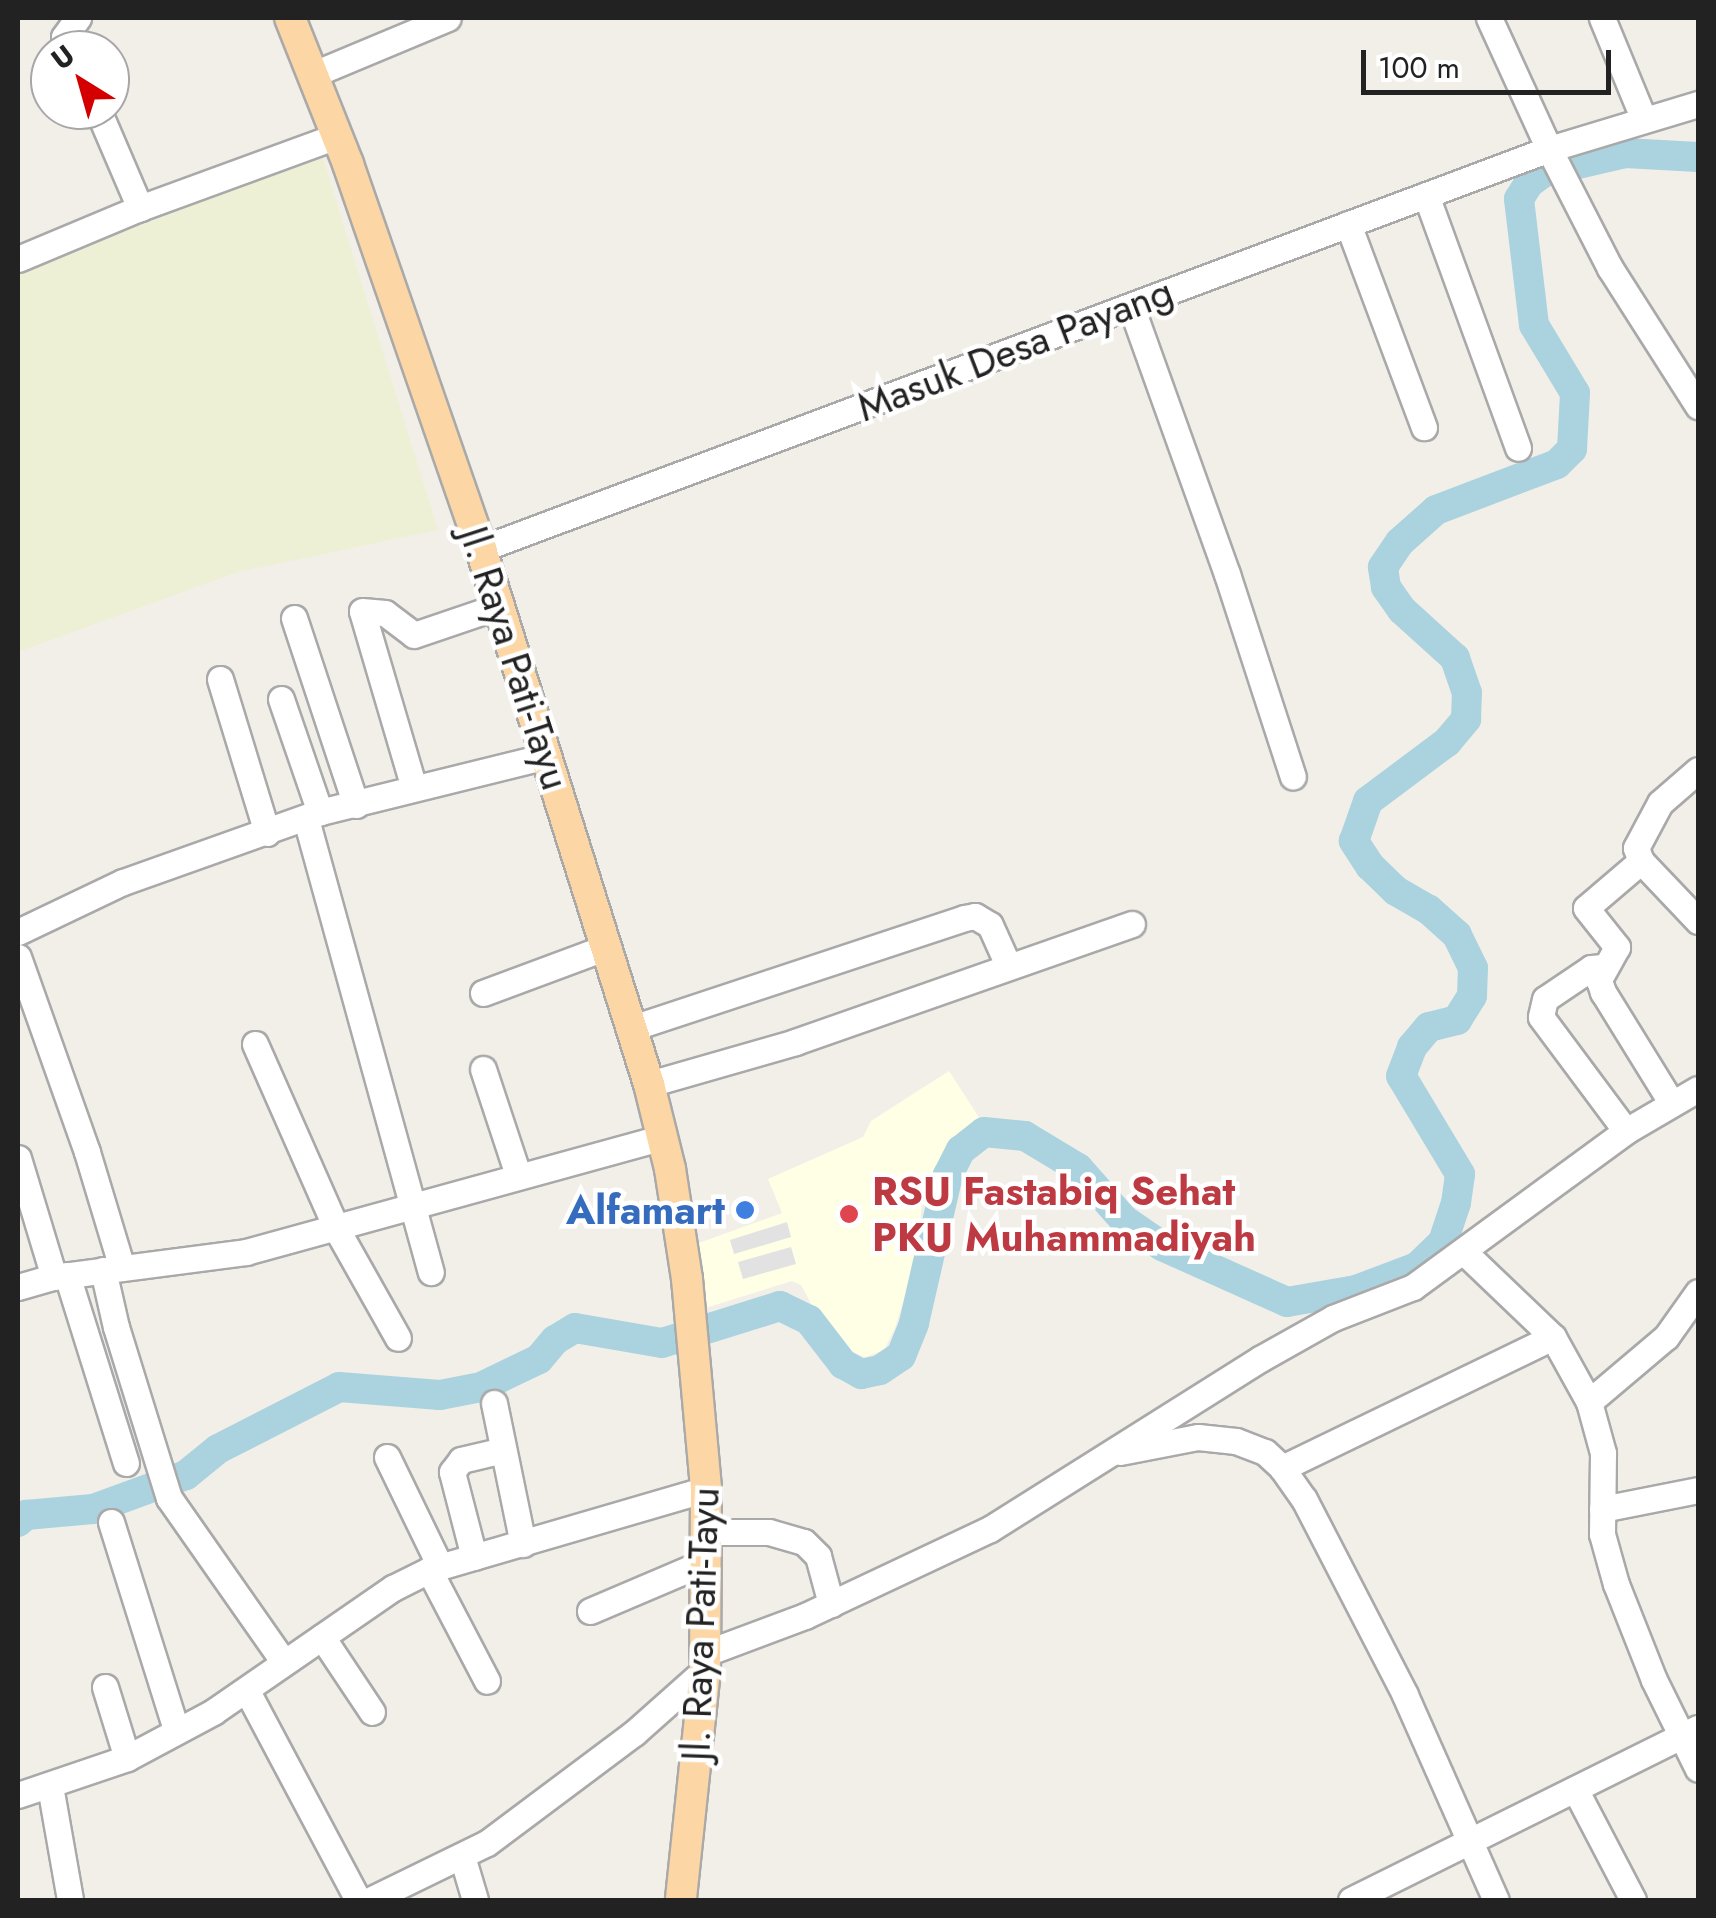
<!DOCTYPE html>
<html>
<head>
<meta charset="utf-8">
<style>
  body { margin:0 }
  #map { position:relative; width:1716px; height:1918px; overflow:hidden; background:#f2efe9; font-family:Jost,sans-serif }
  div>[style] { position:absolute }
  .education>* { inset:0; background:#ffffe5 }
  .farmland>* { inset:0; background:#eef0d5 }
  .parking>* { inset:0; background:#e2e2e2 }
  .river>* { height:30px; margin:-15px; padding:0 15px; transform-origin:15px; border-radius:15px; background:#aad3df }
  .roads { filter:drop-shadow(2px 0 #a9a9a9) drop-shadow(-2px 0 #a9a9a9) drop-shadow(0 2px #a9a9a9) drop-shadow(0 -2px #a9a9a9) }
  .minor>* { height:25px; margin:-12.5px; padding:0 12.5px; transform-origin:12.5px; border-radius:12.5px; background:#fff }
  .major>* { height:30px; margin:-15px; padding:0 15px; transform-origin:15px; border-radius:15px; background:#fcd6a4 }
  .dots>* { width:28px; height:28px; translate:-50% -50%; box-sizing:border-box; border:5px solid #fff; border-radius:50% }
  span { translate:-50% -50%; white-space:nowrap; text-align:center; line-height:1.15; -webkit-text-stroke:9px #fff; paint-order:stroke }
  .street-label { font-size:40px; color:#222 }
  .health-label { font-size:40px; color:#be3a42; font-weight:700 }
  .left { translate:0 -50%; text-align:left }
  .shop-label { font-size:40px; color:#366cbe; font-weight:700 }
  .right { translate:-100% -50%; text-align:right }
  .frame { position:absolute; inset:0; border:20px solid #222; pointer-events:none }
  .north { position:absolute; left:30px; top:30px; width:100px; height:100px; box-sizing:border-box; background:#fff; border:2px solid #a7a7a7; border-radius:50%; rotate:323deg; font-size:28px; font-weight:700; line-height:40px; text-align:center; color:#222 }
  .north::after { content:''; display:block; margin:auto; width:35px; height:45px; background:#d40000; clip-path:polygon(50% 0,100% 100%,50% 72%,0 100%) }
  .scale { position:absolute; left:1361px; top:50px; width:250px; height:45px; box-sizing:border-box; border:5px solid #222; border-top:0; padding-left:12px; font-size:30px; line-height:35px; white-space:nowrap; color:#222; -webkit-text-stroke:8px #fff; paint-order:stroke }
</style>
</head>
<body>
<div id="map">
  <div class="education">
    <i style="clip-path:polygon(949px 1071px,984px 1125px,952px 1145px,924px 1184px,916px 1261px,895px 1328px,884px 1350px,865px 1357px,842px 1347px,826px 1331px,801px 1285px,792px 1281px,702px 1309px,693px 1245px,782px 1213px,768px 1179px,863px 1137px,871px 1121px)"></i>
  </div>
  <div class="farmland">
    <i style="clip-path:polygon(322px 155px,438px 530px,238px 572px,18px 652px,18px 273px)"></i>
  </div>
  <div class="parking">
    <i style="clip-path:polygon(787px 1222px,791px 1237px,734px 1254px,730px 1240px)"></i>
    <i style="clip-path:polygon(791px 1247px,796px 1264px,743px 1279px,738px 1262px)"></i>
  </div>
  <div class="river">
    <i style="left:18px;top:1522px;width:11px;rotate:-41deg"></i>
    <i style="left:26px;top:1515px;width:67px;rotate:-5.1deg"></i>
    <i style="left:93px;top:1509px;width:99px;rotate:-20.1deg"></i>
    <i style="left:186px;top:1475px;width:41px;rotate:-39.1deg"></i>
    <i style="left:218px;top:1449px;width:136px;rotate:-27.1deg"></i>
    <i style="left:339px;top:1387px;width:101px;rotate:4.5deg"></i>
    <i style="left:440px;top:1395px;width:42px;rotate:-11deg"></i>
    <i style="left:481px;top:1387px;width:64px;rotate:-25.8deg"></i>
    <i style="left:539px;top:1359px;width:25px;rotate:-50deg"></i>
    <i style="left:555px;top:1340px;width:23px;rotate:-31deg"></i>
    <i style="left:575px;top:1328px;width:88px;rotate:9.8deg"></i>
    <i style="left:662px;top:1343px;width:124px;rotate:-17.4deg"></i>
    <i style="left:780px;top:1306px;width:32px;rotate:26deg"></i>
    <i style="left:809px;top:1320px;width:56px;rotate:52.3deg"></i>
    <i style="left:843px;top:1364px;width:21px;rotate:29deg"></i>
    <i style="left:861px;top:1374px;width:19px;rotate:-12deg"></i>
    <i style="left:880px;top:1370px;width:25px;rotate:-34deg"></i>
    <i style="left:901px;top:1356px;width:35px;rotate:-68deg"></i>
    <i style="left:914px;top:1323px;width:152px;rotate:-77.1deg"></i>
    <i style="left:948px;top:1175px;width:28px;rotate:-63deg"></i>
    <i style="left:961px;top:1150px;width:29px;rotate:-38deg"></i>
    <i style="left:984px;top:1132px;width:41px;rotate:5.6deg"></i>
    <i style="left:1025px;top:1136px;width:62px;rotate:31.1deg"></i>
    <i style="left:1078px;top:1168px;width:69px;rotate:48.5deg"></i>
    <i style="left:1124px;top:1220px;width:46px;rotate:34.4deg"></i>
    <i style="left:1162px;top:1246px;width:137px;rotate:24.1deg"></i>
    <i style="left:1287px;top:1302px;width:70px;rotate:-9.9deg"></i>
    <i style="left:1356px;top:1290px;width:65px;rotate:-20.7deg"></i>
    <i style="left:1417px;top:1267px;width:36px;rotate:-44deg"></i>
    <i style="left:1443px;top:1242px;width:41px;rotate:-71.6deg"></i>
    <i style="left:1456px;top:1203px;width:29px;rotate:-82deg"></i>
    <i style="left:1460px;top:1174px;width:114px;rotate:-121deg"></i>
    <i style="left:1401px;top:1076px;width:31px;rotate:-69deg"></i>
    <i style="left:1412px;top:1047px;width:26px;rotate:-50deg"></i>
    <i style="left:1429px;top:1027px;width:29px;rotate:-14deg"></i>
    <i style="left:1457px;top:1020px;width:28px;rotate:-58deg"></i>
    <i style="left:1472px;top:996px;width:28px;rotate:-88deg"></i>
    <i style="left:1473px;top:968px;width:37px;rotate:-116deg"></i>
    <i style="left:1457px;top:935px;width:38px;rotate:-138deg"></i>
    <i style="left:1429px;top:910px;width:38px;rotate:-150deg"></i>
    <i style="left:1396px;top:891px;width:36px;rotate:-136deg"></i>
    <i style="left:1370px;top:866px;width:30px;rotate:-123deg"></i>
    <i style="left:1354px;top:841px;width:42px;rotate:-70.7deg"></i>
    <i style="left:1368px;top:801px;width:99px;rotate:-36.8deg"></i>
    <i style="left:1447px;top:742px;width:30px;rotate:-50deg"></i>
    <i style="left:1466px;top:719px;width:26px;rotate:-88deg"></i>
    <i style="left:1467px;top:693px;width:37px;rotate:-109deg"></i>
    <i style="left:1455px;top:658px;width:72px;rotate:-137.8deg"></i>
    <i style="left:1402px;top:610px;width:28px;rotate:-125deg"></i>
    <i style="left:1386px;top:587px;width:20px;rotate:-99deg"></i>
    <i style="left:1383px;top:567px;width:30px;rotate:-56deg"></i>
    <i style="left:1400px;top:542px;width:48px;rotate:-41.6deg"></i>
    <i style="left:1436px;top:510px;width:129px;rotate:-20.8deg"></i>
    <i style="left:1557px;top:464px;width:21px;rotate:-45deg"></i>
    <i style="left:1572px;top:449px;width:56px;rotate:-86.9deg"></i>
    <i style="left:1575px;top:393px;width:79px;rotate:-121.1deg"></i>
    <i style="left:1534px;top:325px;width:127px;rotate:-96.8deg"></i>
    <i style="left:1519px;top:199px;width:19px;rotate:-58deg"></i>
    <i style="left:1529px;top:183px;width:19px;rotate:-36deg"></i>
    <i style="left:1544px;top:172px;width:83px;rotate:-13.2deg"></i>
    <i style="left:1625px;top:153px;width:73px;rotate:3.1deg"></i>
  </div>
  <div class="roads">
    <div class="minor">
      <i style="left:1489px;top:18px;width:144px;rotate:65.4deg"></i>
      <i style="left:1549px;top:149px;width:134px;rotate:62.9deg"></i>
      <i style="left:1610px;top:268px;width:164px;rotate:57.5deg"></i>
      <i style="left:1602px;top:18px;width:110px;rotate:67.6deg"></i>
      <i style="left:65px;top:50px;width:13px;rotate:-94deg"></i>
      <i style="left:64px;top:37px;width:24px;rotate:-54deg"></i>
      <i style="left:314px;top:74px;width:145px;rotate:-22.7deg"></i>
      <i style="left:98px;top:110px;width:107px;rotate:66.8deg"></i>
      <i style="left:1426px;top:195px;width:269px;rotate:70deg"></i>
      <i style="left:1348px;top:224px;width:217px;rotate:69.5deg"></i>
      <i style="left:18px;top:259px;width:132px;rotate:-22.7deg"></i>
      <i style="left:140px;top:208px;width:210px;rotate:-20.1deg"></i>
      <i style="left:1131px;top:306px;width:285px;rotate:70.3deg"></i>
      <i style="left:1227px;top:574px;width:213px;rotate:72deg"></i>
      <i style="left:481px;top:549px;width:1140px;rotate:-20.53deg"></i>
      <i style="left:1549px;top:149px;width:156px;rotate:-16.8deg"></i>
      <i style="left:294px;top:618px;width:197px;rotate:71.7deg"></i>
      <i style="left:220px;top:679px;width:161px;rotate:73deg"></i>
      <i style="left:281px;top:699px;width:120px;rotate:71deg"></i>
      <i style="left:1698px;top:770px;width:50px;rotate:139deg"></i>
      <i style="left:1660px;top:803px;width:51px;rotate:118.1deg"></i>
      <i style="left:1636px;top:848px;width:14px;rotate:69deg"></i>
      <i style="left:1641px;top:861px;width:83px;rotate:46.5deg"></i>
      <i style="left:414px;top:788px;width:184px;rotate:-106.4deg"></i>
      <i style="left:362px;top:611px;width:23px;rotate:5deg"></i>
      <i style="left:385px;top:613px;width:36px;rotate:37deg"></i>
      <i style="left:414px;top:635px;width:90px;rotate:-18.8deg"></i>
      <i style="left:306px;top:819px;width:470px;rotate:74.6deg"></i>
      <i style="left:1641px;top:861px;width:72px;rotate:139.5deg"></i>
      <i style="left:1586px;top:908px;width:50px;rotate:51.5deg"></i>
      <i style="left:1617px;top:947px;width:38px;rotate:119deg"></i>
      <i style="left:1599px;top:980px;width:13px;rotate:72deg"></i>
      <i style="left:1603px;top:992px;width:129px;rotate:58.3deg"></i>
      <i style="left:18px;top:932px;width:116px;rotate:-25.5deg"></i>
      <i style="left:123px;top:882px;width:209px;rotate:-19.6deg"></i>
      <i style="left:320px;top:812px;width:234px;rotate:-13.9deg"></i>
      <i style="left:18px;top:957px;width:207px;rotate:70.5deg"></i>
      <i style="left:87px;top:1152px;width:121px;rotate:73.2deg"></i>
      <i style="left:1603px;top:967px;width:12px;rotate:175deg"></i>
      <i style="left:1591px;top:968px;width:55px;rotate:146deg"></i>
      <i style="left:1545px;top:999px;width:18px;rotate:103deg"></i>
      <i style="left:1541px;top:1017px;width:142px;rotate:53.3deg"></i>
      <i style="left:483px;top:993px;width:132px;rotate:-20.4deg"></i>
      <i style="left:632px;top:1028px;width:350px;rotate:-18.3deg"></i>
      <i style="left:964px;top:918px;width:11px;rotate:-10deg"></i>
      <i style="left:975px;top:916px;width:17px;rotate:31deg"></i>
      <i style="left:990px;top:925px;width:44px;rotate:65.8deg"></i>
      <i style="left:255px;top:1044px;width:201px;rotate:66.2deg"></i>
      <i style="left:336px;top:1228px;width:126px;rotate:60.6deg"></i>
      <i style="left:483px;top:1069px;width:112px;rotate:71.7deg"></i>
      <i style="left:649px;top:1084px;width:152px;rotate:-16deg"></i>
      <i style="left:795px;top:1042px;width:357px;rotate:-19.3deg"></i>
      <i style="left:18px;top:1158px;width:124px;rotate:73.2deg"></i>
      <i style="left:1464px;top:1252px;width:123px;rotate:43.7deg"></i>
      <i style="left:1553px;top:1337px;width:74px;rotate:61deg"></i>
      <i style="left:1589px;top:1402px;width:53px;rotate:74.6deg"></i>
      <i style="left:1603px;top:1453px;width:81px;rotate:90.7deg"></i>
      <i style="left:1602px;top:1534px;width:52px;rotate:74.4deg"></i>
      <i style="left:1616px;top:1584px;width:103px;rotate:68.4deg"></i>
      <i style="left:1654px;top:1680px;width:99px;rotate:63.7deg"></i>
      <i style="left:103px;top:1270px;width:58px;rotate:77.2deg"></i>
      <i style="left:116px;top:1327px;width:179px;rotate:72.8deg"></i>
      <i style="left:169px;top:1498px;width:200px;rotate:55deg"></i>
      <i style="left:67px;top:1275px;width:197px;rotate:72.6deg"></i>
      <i style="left:18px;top:1287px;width:37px;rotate:-16deg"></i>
      <i style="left:54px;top:1277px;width:194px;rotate:-7.4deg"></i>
      <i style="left:246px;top:1252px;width:433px;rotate:-15.4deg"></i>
      <i style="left:1589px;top:1402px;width:101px;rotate:-40.2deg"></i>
      <i style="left:1666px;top:1337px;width:55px;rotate:-54.6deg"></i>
      <i style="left:494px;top:1403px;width:144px;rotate:78.4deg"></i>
      <i style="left:1120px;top:1452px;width:79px;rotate:-10.9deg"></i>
      <i style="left:1198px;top:1437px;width:38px;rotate:6deg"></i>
      <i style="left:1236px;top:1441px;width:31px;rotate:21deg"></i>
      <i style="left:1265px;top:1452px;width:23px;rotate:43deg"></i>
      <i style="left:1282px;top:1468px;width:38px;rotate:55deg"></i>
      <i style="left:1304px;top:1499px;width:220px;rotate:62.7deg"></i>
      <i style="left:1405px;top:1695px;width:224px;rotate:66.1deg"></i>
      <i style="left:387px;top:1457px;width:121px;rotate:64.1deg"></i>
      <i style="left:1282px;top:1468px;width:301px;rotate:-25.8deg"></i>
      <i style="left:1602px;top:1509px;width:98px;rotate:-11.2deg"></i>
      <i style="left:111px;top:1522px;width:218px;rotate:72.6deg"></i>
      <i style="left:706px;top:1532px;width:63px"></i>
      <i style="left:769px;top:1532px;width:36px;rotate:16deg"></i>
      <i style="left:804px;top:1542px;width:20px;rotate:45deg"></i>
      <i style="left:818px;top:1556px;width:50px;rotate:74.8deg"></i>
      <i style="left:474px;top:1557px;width:88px;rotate:-104.5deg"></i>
      <i style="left:452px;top:1472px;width:15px;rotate:-53deg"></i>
      <i style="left:461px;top:1460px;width:43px;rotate:-13.4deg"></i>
      <i style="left:429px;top:1570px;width:125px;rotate:62.4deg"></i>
      <i style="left:590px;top:1611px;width:127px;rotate:-23.1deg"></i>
      <i style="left:322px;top:1637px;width:90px;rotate:56.3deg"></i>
      <i style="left:706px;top:1653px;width:106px;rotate:-20.5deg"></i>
      <i style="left:805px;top:1616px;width:204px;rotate:-25.2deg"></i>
      <i style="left:990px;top:1529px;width:319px;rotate:-32.2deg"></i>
      <i style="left:1260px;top:1359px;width:84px;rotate:-29.3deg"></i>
      <i style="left:1333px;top:1318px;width:86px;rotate:-21.2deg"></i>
      <i style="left:1413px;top:1287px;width:264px;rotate:-36.2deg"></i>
      <i style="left:1626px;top:1131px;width:83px;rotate:-30.3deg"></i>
      <i style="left:105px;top:1687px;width:74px;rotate:72.8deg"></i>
      <i style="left:247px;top:1691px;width:237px;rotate:62deg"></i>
      <i style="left:50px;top:1786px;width:116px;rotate:80deg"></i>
      <i style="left:1575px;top:1789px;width:125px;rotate:62.4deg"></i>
      <i style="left:18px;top:1795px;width:115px;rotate:-18.7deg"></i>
      <i style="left:127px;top:1758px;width:98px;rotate:-28.1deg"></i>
      <i style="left:213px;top:1712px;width:219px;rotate:-34.6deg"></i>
      <i style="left:393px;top:1588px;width:40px;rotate:-26.6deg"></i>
      <i style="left:429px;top:1570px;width:289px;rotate:-16.3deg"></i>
      <i style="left:462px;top:1856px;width:46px;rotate:73.5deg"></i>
      <i style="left:370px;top:1900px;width:130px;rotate:-26deg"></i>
      <i style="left:487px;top:1843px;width:184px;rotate:-36.8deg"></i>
      <i style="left:634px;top:1733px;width:95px;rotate:-41.6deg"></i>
      <i style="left:1351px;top:1900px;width:387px;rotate:-26.4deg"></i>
    </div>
    <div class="major">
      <i style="left:290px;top:18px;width:157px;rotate:68.3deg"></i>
      <i style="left:348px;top:164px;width:407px;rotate:70.9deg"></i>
      <i style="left:481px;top:549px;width:561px;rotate:72.57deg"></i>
      <i style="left:649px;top:1084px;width:88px;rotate:76.1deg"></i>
      <i style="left:670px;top:1169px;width:111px;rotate:81.2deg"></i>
      <i style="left:687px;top:1279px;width:211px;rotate:84.8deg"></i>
      <i style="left:706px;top:1489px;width:181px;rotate:90.3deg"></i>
      <i style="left:705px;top:1670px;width:231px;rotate:96deg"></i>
    </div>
  </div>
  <div class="dots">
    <i style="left:745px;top:1210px;background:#3f7fe0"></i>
    <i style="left:849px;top:1214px;background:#e0444e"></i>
  </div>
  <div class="street-label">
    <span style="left:1015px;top:349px;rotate:-21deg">Masuk Desa Payang</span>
    <span style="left:515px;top:658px;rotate:72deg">Jl. Raya Pati-Tayu</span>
    <span style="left:700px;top:1624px;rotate:-88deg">Jl. Raya Pati-Tayu</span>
  </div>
  <div class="health-label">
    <span class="left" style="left:872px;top:1214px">RSU Fastabiq Sehat<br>PKU Muhammadiyah</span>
  </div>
  <div class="shop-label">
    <span class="right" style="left:725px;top:1210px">Alfamart</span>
  </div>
  <div class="frame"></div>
  <div class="north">U</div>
  <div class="scale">100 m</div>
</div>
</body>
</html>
